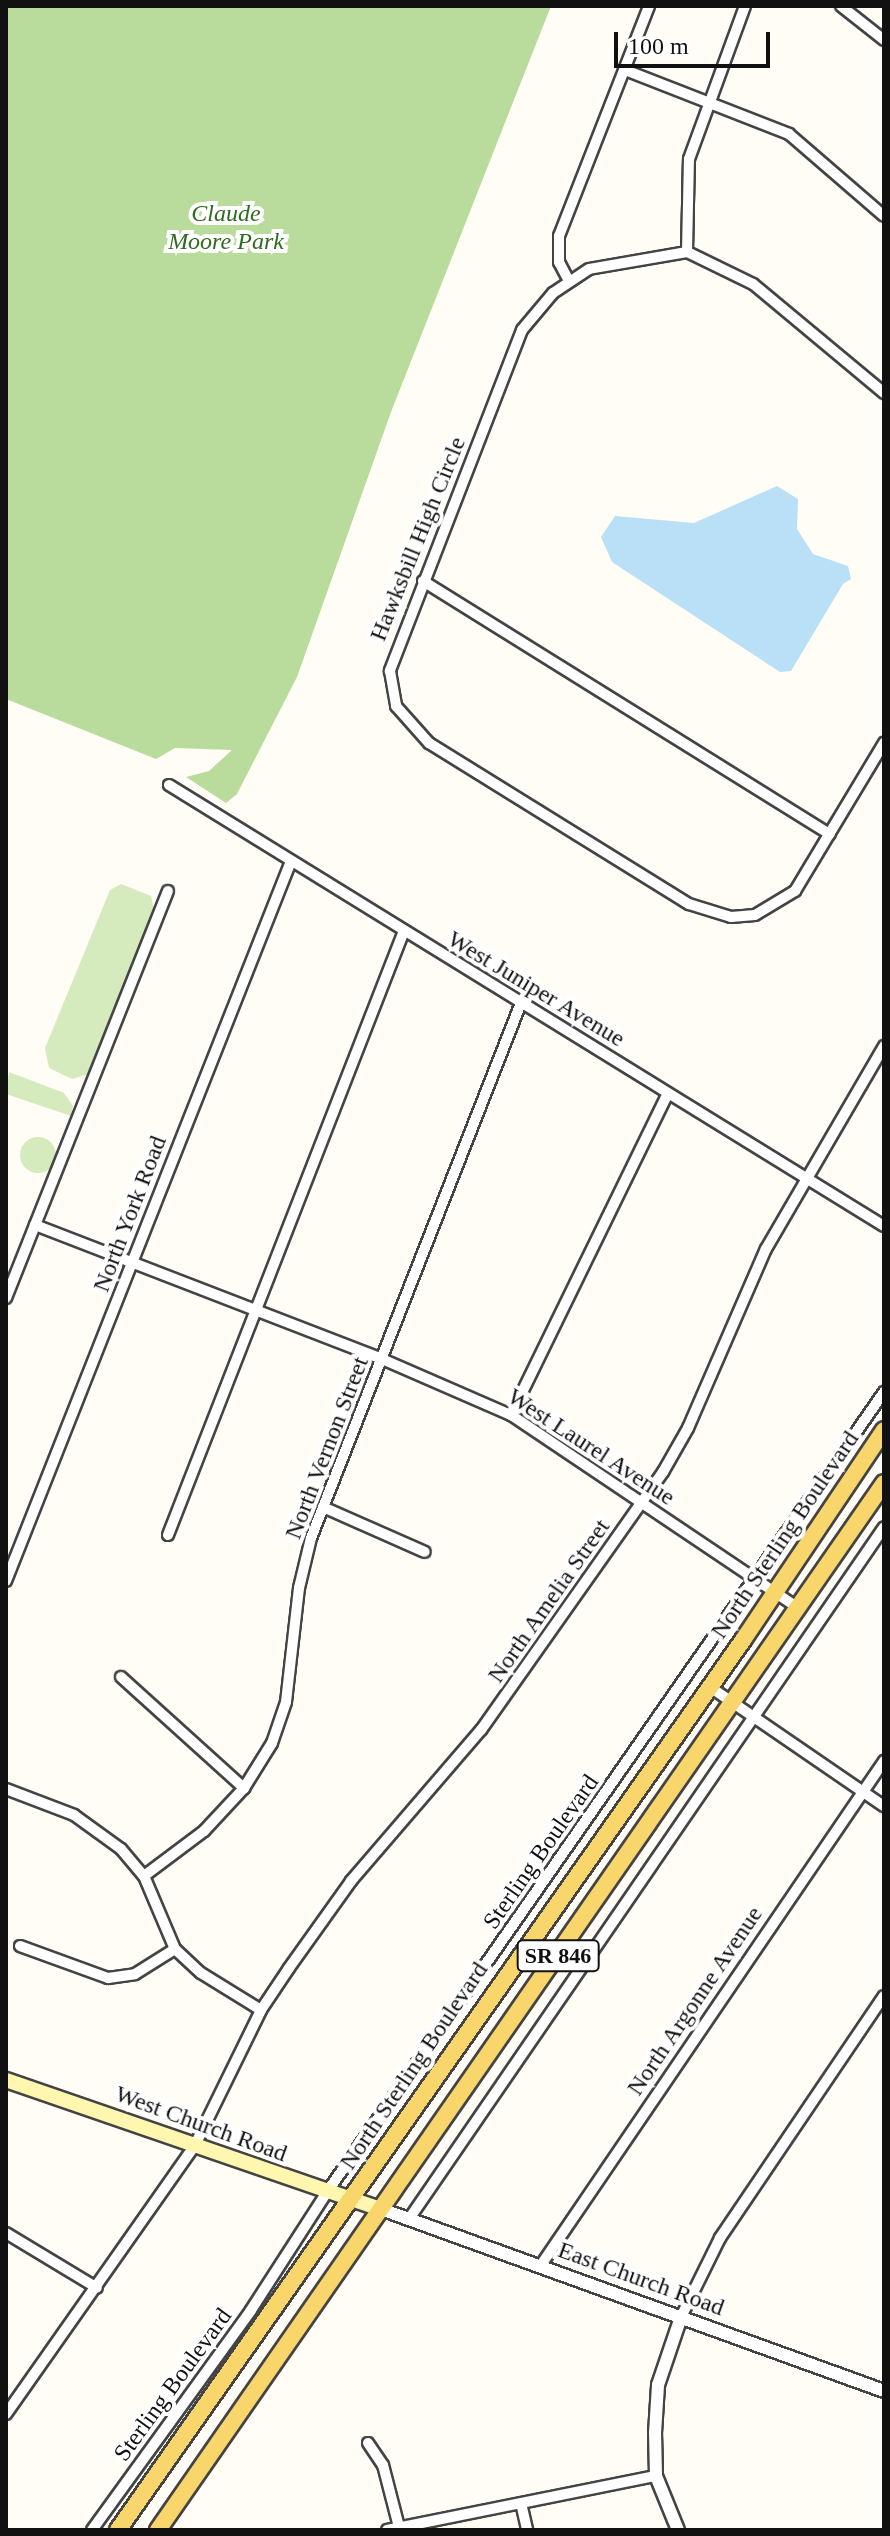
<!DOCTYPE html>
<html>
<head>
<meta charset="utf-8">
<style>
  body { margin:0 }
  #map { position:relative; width:890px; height:2536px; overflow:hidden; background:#fffdf5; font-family:"Times New Roman",serif }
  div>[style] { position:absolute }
  .green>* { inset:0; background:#d5ebbd }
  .round { border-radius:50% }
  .forest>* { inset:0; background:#b9dc9c }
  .water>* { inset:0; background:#b9e0f7 }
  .roads { filter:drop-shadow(2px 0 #444) drop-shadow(-2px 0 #444) drop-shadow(0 2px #444) drop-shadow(0 -2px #444) }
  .minor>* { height:10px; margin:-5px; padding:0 5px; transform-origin:5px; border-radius:5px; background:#fff }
  .tertiary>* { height:12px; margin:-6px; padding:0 6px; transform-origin:6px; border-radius:6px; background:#fff }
  .secondary>* { height:14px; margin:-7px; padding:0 7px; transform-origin:7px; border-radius:7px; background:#fff6b0 }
  .primary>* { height:16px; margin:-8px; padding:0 8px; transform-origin:8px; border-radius:8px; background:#f9d66b }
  span { translate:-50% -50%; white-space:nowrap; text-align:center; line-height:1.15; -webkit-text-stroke:8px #fff; paint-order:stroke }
  .shield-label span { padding:2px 6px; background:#fff; border:2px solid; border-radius:6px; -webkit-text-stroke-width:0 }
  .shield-label { font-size:22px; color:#111; font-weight:700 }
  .park-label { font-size:24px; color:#2f6b1f; font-style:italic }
  .street-label { font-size:24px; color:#111 }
  .frame { position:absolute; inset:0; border:8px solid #111; pointer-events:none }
  .scale { position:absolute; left:614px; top:32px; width:156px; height:36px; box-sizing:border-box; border:4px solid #111; border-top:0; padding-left:10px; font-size:24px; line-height:28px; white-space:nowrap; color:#111; -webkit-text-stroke:6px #fff; paint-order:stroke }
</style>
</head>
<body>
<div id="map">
  <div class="green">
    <i style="clip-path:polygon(121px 884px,151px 896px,154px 909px,89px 1074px,72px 1079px,49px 1068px,45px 1048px,110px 890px)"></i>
    <i style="clip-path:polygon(9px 1072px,64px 1093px,73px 1106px,71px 1116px,6px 1094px)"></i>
    <i class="round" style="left:20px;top:1137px;width:36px;height:36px"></i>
  </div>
  <div class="forest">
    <i style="clip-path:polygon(6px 6px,551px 6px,391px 412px,297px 677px,237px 794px,226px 803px,186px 777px,209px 771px,232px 750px,175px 748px,156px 759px,6px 699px)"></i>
  </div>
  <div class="water">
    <i style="clip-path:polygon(777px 486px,798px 499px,797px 529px,813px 554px,848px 566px,851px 579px,843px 584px,791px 671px,780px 672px,612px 562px,601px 537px,615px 516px,694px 523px)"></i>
  </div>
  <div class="roads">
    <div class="minor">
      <i style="left:841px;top:6px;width:55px;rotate:38.3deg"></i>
      <i style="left:625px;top:70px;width:176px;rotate:21.3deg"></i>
      <i style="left:789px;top:134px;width:125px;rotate:40.8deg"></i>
      <i style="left:687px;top:252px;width:93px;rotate:-88.8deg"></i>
      <i style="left:689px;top:159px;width:163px;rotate:-69.9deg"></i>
      <i style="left:569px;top:281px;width:21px;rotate:-118deg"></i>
      <i style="left:559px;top:262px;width:26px;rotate:-90deg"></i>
      <i style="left:559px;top:236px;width:247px;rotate:-68.6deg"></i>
      <i style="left:884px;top:393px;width:170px;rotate:-140.2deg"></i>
      <i style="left:753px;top:284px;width:73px;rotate:-154.1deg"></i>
      <i style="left:687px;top:252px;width:99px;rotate:170.2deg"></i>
      <i style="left:589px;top:269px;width:43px;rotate:146.3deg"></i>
      <i style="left:553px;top:293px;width:48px;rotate:130deg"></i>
      <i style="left:522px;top:330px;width:366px;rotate:111.2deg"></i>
      <i style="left:390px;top:671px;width:36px;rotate:80deg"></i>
      <i style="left:396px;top:706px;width:50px;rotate:48.3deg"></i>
      <i style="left:429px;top:743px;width:306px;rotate:31.8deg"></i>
      <i style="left:689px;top:904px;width:44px;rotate:17.2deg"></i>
      <i style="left:731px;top:917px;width:24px;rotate:-5deg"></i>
      <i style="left:755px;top:915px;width:47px;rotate:-31deg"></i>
      <i style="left:795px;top:891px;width:173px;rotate:-59deg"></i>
      <i style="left:423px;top:581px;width:479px;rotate:31.9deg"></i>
      <i style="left:169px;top:785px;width:840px;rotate:31.67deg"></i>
      <i style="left:35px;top:1225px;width:372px;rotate:21.1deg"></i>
      <i style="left:382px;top:1359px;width:141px;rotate:23.5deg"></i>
      <i style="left:511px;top:1415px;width:344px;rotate:33.9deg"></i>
      <i style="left:6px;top:1298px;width:438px;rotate:-68.3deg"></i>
      <i style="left:511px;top:1415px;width:358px;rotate:-64deg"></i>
      <i style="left:323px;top:1507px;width:111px;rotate:23.8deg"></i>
      <i style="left:168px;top:1535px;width:648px;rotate:-68.66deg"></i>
      <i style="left:6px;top:1581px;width:774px;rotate:-68.4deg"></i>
      <i style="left:121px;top:1677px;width:166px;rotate:42.1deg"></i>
      <i style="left:710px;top:1687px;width:211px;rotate:34.4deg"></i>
      <i style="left:6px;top:1789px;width:73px;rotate:20.9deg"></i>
      <i style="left:74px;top:1815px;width:58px;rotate:35.9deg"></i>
      <i style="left:121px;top:1849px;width:35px;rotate:50deg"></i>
      <i style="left:144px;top:1876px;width:79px;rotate:67deg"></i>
      <i style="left:175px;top:1949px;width:35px;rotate:43deg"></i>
      <i style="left:201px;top:1973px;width:70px;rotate:31.7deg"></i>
      <i style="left:144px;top:1876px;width:75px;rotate:-36.9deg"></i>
      <i style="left:204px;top:1831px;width:59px;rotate:-47.1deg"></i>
      <i style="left:244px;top:1788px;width:53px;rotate:-58.1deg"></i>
      <i style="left:272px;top:1743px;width:43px;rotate:-71.1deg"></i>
      <i style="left:286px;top:1702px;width:115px;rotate:-83.5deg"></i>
      <i style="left:299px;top:1588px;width:51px;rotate:-76.5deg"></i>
      <i style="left:311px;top:1538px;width:575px;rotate:-68.57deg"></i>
      <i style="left:20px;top:1946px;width:94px;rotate:20deg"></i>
      <i style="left:108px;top:1978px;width:27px;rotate:-8deg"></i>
      <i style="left:135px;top:1974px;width:47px;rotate:-32deg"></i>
      <i style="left:409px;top:2219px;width:839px;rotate:-55.53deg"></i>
      <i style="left:6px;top:2233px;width:106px;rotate:31.1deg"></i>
      <i style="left:541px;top:2265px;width:610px;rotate:-55.76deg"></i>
      <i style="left:681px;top:2317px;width:88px;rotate:-63.7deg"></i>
      <i style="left:720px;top:2238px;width:292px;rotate:-55.9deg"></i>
      <i style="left:6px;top:2414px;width:329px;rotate:-54.9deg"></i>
      <i style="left:195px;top:2145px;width:150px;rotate:-63.9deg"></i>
      <i style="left:261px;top:2010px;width:50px;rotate:-56.3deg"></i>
      <i style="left:289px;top:1968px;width:107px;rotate:-54.5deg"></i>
      <i style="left:351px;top:1881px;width:199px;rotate:-49.3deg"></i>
      <i style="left:481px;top:1730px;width:316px;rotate:-54.8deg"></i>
      <i style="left:663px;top:1472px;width:51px;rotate:-60.4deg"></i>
      <i style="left:688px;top:1428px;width:195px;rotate:-66.5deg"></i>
      <i style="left:766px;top:1249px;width:235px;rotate:-59.8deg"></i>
      <i style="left:368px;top:2443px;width:27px;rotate:56deg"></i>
      <i style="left:383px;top:2465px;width:64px;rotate:75.5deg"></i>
      <i style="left:521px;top:2503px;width:28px;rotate:77deg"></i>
      <i style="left:92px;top:2530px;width:271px;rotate:-54.1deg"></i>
      <i style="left:251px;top:2310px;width:140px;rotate:-57.2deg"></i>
      <i style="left:327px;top:2192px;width:975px;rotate:-55.15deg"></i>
      <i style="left:387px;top:2530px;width:274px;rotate:-11.4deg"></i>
    </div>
    <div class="tertiary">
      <i style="left:381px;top:2209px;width:535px;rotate:19.89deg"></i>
      <i style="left:678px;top:2530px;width:58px;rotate:-112.2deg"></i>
      <i style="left:656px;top:2476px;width:43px;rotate:-91.3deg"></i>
      <i style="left:655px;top:2433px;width:48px;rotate:-86.4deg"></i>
      <i style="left:658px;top:2385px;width:72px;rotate:-71.3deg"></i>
    </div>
    <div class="secondary">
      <i style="left:6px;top:2080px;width:397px;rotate:19deg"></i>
    </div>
    <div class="primary">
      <i style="left:118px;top:2530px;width:1088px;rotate:-54.92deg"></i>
      <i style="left:743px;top:1640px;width:253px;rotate:-56.1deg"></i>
      <i style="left:158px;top:2530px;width:1274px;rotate:-55.26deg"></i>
    </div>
  </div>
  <div class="shield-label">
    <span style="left:558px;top:1956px">SR 846</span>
  </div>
  <div class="park-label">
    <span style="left:226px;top:228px">Claude<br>Moore Park</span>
  </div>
  <div class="street-label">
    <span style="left:418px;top:539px;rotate:-68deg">Hawksbill High Circle</span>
    <span style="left:536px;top:989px;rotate:31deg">West Juniper Avenue</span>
    <span style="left:130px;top:1214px;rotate:-69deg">North York Road</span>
    <span style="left:591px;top:1447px;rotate:33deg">West Laurel Avenue</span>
    <span style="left:327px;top:1448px;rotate:-69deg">North Vernon Street</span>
    <span style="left:785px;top:1535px;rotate:-56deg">North Sterling Boulevard</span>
    <span style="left:549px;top:1601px;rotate:-55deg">North Amelia Street</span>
    <span style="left:541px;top:1852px;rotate:-55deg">Sterling Boulevard</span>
    <span style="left:695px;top:2001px;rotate:-56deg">North Argonne Avenue</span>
    <span style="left:414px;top:2066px;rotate:-56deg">North Sterling Boulevard</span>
    <span style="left:201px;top:2124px;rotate:20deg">West Church Road</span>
    <span style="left:641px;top:2279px;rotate:20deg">East Church Road</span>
    <span style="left:173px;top:2385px;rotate:-54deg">Sterling Boulevard</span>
  </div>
  <div class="frame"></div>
  <div class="scale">100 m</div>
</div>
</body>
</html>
